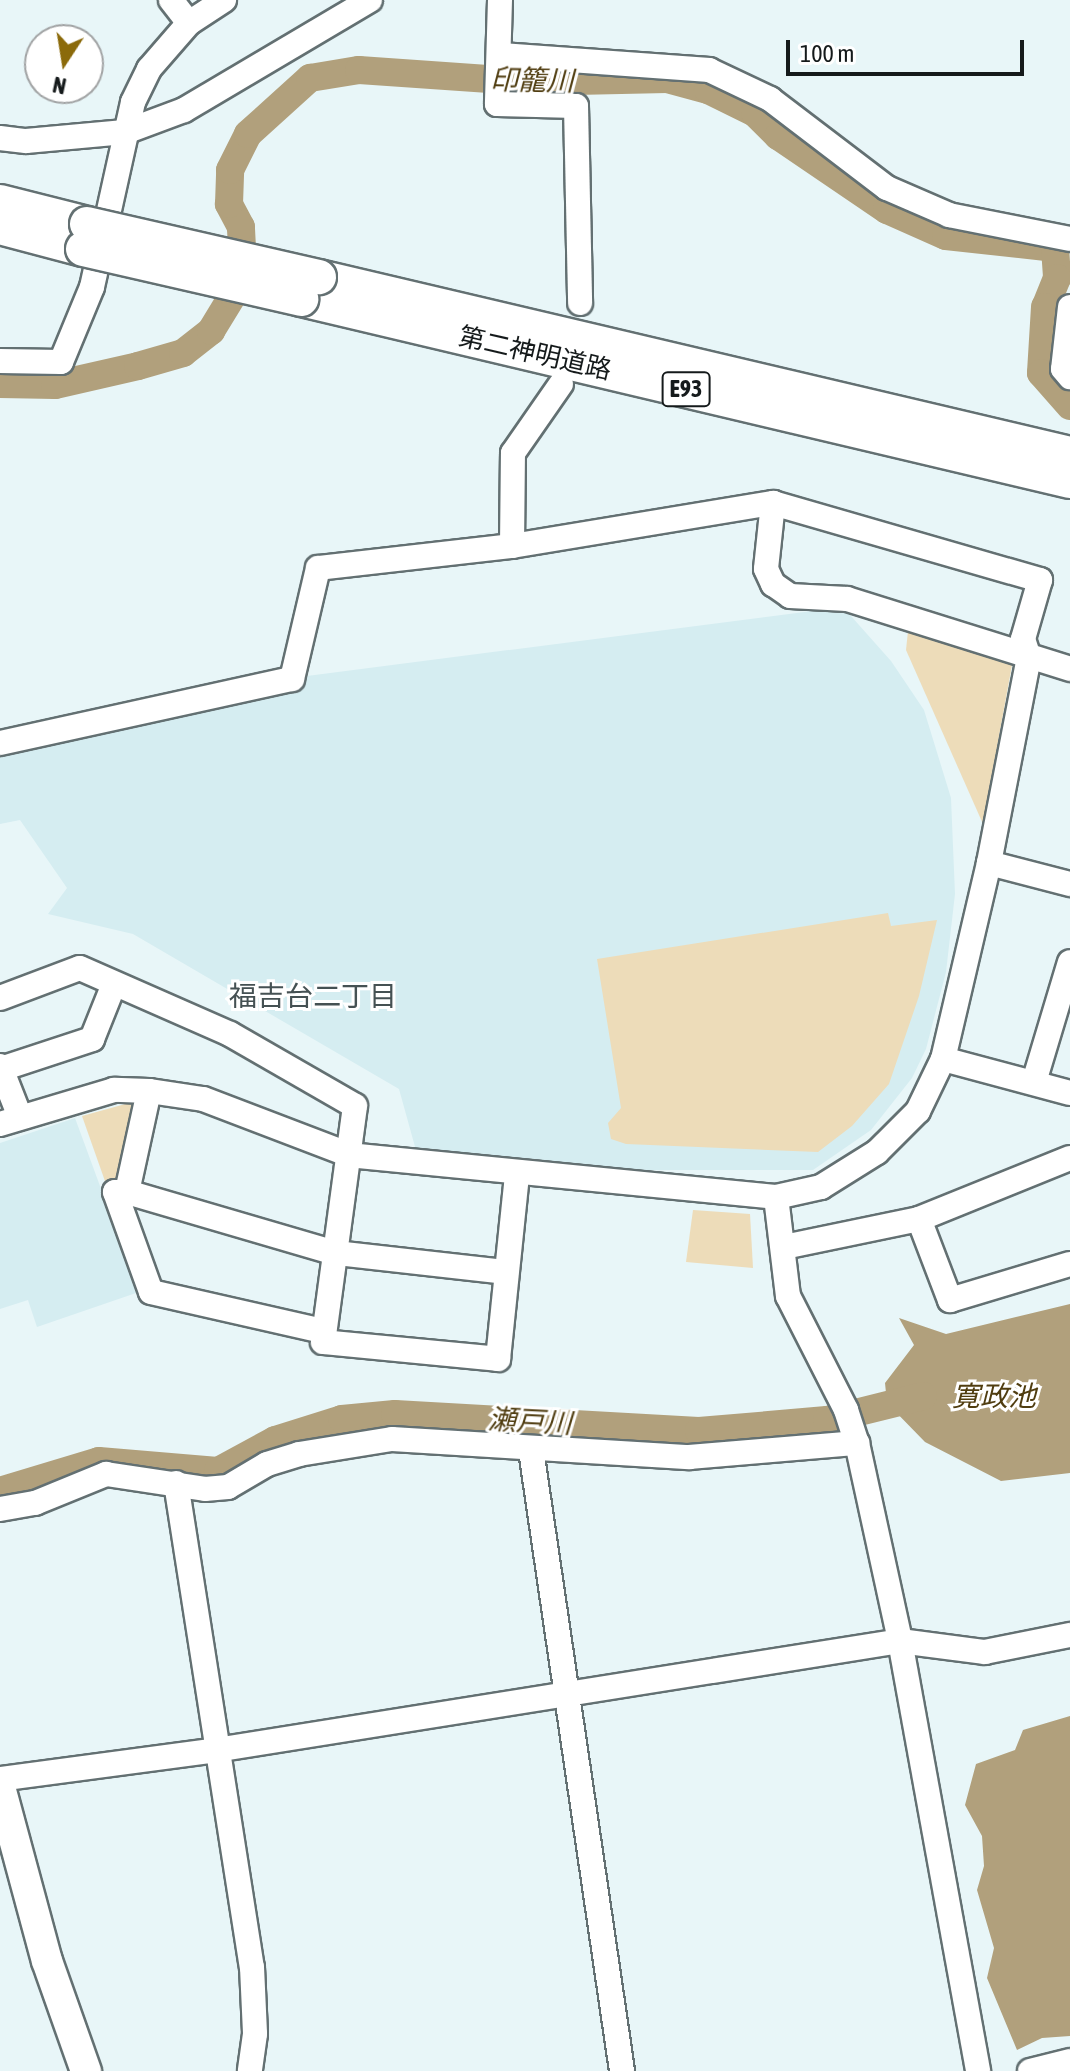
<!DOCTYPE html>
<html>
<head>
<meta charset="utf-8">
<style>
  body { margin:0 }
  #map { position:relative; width:1070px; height:2071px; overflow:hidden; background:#e8f6f8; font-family:"Asap Condensed","Noto Sans JP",sans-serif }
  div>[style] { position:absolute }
  .built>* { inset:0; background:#d5edf1 }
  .green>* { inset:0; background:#eddcb9 }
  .water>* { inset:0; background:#b1a07c }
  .river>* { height:28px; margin:-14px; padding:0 14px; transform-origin:14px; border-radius:14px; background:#b1a07c }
  .roads { filter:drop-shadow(2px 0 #637072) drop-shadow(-2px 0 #637072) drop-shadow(0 2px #637072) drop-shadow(0 -2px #637072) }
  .minor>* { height:24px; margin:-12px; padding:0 12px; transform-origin:12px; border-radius:12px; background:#fff }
  .major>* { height:30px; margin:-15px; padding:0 15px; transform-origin:15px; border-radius:15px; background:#fff }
  .highway>* { height:34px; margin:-17px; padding:0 17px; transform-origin:17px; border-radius:17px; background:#fff }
  .bridges { filter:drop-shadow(2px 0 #637072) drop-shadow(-2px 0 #637072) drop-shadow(0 2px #637072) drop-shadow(0 -2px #637072) }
  .highway-bridge>* { height:34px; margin:-17px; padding:0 17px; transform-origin:17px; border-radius:17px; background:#fff }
  span { translate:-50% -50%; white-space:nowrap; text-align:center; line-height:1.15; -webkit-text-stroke:6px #fff; paint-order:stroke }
  .shield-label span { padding:2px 6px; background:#fff; border:2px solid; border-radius:6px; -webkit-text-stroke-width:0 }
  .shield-label { font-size:24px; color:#151a1b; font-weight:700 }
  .street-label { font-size:26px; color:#151a1b }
  .water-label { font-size:28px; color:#503d10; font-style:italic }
  .neighbourhood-label { font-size:28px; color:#455153 }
  .north { position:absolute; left:24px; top:24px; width:80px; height:80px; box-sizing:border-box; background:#fff; border:2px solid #a1a3a4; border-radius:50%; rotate:192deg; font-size:22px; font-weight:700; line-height:32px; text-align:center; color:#151a1b }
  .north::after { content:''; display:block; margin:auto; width:28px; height:36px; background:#8b6a0a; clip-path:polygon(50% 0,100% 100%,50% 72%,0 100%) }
  .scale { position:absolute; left:786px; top:40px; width:238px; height:36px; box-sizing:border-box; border:4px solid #151a1b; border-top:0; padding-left:10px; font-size:24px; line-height:28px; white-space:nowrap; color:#151a1b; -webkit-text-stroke:6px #fff; paint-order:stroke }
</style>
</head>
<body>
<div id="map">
  <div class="built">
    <i style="clip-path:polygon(843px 607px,891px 661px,924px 710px,951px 798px,955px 894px,946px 972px,926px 1049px,912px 1078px,871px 1130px,813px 1170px,639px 1170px,417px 1154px,399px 1089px,133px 934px,48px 914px,67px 888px,20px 820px,0 824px,0 755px,299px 687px,307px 676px)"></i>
    <i style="clip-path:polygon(75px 1118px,139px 1292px,37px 1327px,28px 1300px,0 1309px,0 1143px)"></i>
  </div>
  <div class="green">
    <i style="clip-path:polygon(908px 631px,1012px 665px,983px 824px,906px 650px)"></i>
    <i style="clip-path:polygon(888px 913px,891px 926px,937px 920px,919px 996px,889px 1084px,852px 1126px,818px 1152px,626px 1144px,611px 1139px,608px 1123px,621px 1108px,597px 959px)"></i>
    <i style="clip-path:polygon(129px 1103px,134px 1108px,124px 1182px,106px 1184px,82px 1116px)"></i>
    <i style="clip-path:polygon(693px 1210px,750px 1214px,753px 1268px,686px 1262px)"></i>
  </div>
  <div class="water">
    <i style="clip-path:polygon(1070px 1304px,1070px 1473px,1001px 1481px,925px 1442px,887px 1403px,885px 1383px,914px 1345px,899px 1318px,946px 1334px)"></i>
    <i style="clip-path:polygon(1070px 1716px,1070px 2036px,1042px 2038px,1017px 2050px,987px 1978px,994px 1948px,977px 1890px,984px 1866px,982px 1836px,965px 1805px,976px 1764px,1015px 1750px,1023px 1730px)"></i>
  </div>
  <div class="river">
    <i style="left:0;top:384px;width:55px;rotate:1deg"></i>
    <i style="left:55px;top:385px;width:85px;rotate:-12.9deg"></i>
    <i style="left:138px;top:366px;width:47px;rotate:-16.1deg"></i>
    <i style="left:183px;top:353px;width:36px;rotate:-38deg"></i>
    <i style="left:211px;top:331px;width:42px;rotate:-58.6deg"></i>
    <i style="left:233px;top:295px;width:48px;rotate:-79.2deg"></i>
    <i style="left:242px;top:248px;width:21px;rotate:-93deg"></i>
    <i style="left:241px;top:227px;width:26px;rotate:-118deg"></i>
    <i style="left:229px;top:204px;width:34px;rotate:-88deg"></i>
    <i style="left:230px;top:170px;width:40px;rotate:-63.4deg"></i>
    <i style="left:248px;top:134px;width:84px;rotate:-42.1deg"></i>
    <i style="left:310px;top:78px;width:50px;rotate:-9.3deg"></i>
    <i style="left:359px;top:70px;width:170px;rotate:4deg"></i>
    <i style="left:529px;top:82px;width:138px;rotate:-1.2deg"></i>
    <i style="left:667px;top:79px;width:42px;rotate:15deg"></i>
    <i style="left:708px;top:90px;width:52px;rotate:26.1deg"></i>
    <i style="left:755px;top:113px;width:33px;rotate:45deg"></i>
    <i style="left:778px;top:136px;width:132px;rotate:34.2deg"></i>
    <i style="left:887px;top:210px;width:64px;rotate:23.8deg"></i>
    <i style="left:946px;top:236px;width:110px;rotate:6.3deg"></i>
    <i style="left:1055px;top:248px;width:30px;rotate:86deg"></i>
    <i style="left:1057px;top:278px;width:31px;rotate:112deg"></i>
    <i style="left:1045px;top:307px;width:66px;rotate:93.5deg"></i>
    <i style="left:1041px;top:373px;width:44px;rotate:48.7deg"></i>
    <i style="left:0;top:1491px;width:103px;rotate:-16.9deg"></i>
    <i style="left:99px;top:1461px;width:119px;rotate:4.8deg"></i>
    <i style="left:218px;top:1471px;width:65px;rotate:-28.5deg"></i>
    <i style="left:275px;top:1440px;width:70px;rotate:-17.4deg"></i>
    <i style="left:342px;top:1419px;width:53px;rotate:-5.4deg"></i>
    <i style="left:395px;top:1414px;width:304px;rotate:3.2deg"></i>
    <i style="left:699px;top:1431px;width:128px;rotate:-4.9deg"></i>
    <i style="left:827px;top:1420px;width:99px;rotate:-14deg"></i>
  </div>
  <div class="roads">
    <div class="minor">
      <i style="left:171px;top:0;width:29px;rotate:52deg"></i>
      <i style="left:500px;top:0;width:104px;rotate:91.7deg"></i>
      <i style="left:497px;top:104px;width:79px;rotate:1.5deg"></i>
      <i style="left:576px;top:106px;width:197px;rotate:88.8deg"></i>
      <i style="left:501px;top:55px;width:209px;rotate:4.1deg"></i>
      <i style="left:709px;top:70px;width:68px;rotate:25.4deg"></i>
      <i style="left:770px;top:99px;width:147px;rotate:37.3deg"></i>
      <i style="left:887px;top:188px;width:68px;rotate:23.5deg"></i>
      <i style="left:949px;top:215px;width:123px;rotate:11.2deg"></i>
      <i style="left:0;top:138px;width:26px;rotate:7deg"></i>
      <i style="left:26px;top:141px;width:99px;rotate:-5.2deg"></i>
      <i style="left:125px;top:132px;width:63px;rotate:-20.4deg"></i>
      <i style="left:184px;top:110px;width:216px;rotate:-30.6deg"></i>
      <i style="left:1070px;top:307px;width:62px;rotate:96.4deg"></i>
      <i style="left:1063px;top:369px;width:11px;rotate:49deg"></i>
      <i style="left:0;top:361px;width:61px;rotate:0.9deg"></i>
      <i style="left:61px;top:362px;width:81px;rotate:-67.5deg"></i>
      <i style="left:92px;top:287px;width:189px;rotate:-77.5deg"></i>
      <i style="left:133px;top:102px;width:37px;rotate:-64deg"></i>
      <i style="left:149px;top:69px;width:61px;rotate:-49deg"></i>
      <i style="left:189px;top:23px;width:42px;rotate:-33.3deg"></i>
      <i style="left:773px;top:503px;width:66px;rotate:96.1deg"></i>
      <i style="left:766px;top:569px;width:17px;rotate:65deg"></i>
      <i style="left:773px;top:584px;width:21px;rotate:35deg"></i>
      <i style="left:790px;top:596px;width:57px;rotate:3deg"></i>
      <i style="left:847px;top:599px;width:234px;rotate:17.4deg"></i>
      <i style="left:512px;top:546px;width:93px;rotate:-89.4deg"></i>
      <i style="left:513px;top:453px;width:84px;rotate:-55.2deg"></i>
      <i style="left:0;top:743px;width:299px;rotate:-12.4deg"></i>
      <i style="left:292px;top:679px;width:114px;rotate:-76.8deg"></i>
      <i style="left:318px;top:568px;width:195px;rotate:-6.5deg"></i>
      <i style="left:512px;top:546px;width:265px;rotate:-9.4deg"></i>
      <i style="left:773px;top:503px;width:278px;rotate:16.1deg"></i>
      <i style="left:1040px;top:580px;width:61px;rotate:106.1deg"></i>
      <i style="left:1023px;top:639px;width:19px;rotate:72deg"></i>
      <i style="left:1029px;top:657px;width:210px;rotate:101deg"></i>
      <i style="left:989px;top:863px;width:201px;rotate:103.2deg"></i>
      <i style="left:943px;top:1059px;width:58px;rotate:115.7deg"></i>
      <i style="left:918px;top:1111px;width:58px;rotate:135deg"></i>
      <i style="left:877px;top:1152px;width:66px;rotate:148deg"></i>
      <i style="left:821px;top:1187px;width:46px;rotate:167.5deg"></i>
      <i style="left:776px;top:1197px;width:428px;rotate:-174.4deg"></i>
      <i style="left:350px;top:1155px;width:157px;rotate:-159.1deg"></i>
      <i style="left:203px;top:1099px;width:55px;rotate:-171.6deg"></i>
      <i style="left:149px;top:1091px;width:35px;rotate:-178deg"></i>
      <i style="left:114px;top:1090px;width:119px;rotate:163.4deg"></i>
      <i style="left:989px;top:863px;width:84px;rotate:14.5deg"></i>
      <i style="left:0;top:998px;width:85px;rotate:-20.6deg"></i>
      <i style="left:80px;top:968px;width:164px;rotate:23.7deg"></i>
      <i style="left:230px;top:1034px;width:144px;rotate:29.9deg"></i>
      <i style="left:355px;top:1106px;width:238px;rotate:97.7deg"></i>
      <i style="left:323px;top:1342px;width:176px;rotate:5.5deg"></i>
      <i style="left:498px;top:1359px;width:184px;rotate:-84.1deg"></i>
      <i style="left:943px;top:1059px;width:131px;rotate:15deg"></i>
      <i style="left:0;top:1066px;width:55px;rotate:68.6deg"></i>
      <i style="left:1px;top:1069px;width:96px;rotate:-18.2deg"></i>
      <i style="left:92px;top:1039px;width:59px;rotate:-68.2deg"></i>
      <i style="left:1034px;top:1082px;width:125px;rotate:-73.3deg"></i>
      <i style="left:149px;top:1091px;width:103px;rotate:102.3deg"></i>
      <i style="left:127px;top:1192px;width:12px;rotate:180deg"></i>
      <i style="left:115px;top:1192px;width:106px;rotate:70.2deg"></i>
      <i style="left:151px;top:1292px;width:176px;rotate:12.8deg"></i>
      <i style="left:127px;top:1192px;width:218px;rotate:16.3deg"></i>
      <i style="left:336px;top:1253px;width:171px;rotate:6.4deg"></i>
      <i style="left:776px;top:1197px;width:100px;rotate:83.1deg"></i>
      <i style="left:788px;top:1296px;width:128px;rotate:63deg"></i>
      <i style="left:846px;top:1410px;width:35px;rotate:72deg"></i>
      <i style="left:857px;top:1443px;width:203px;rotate:77.7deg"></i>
      <i style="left:900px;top:1641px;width:437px;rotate:79.7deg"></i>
      <i style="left:919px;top:1219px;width:87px;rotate:69.1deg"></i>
      <i style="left:950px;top:1300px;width:125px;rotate:-16.7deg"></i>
      <i style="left:784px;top:1247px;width:138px;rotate:-11.7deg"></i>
      <i style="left:919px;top:1219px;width:163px;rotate:-22deg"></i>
      <i style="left:531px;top:1450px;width:628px;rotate:81.66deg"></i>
      <i style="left:176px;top:1483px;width:490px;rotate:81.1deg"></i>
      <i style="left:252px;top:1967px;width:67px;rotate:87.4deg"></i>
      <i style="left:255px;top:2034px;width:37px;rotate:98deg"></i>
      <i style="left:0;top:1509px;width:36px;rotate:-10deg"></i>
      <i style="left:35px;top:1503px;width:77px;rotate:-22.2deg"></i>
      <i style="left:106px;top:1474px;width:100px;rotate:8.6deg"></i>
      <i style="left:205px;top:1489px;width:23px;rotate:-5deg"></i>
      <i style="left:228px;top:1487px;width:45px;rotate:-30.5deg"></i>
      <i style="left:267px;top:1464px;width:34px;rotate:-17deg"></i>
      <i style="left:299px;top:1454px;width:94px;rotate:-9.2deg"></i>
      <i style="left:392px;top:1439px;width:298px;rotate:3.5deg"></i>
      <i style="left:689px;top:1457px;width:169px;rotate:-4.8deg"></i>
      <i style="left:0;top:1779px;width:218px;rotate:-7.6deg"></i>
      <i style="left:216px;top:1750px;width:693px;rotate:-9.05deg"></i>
      <i style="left:900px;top:1641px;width:86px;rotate:7.4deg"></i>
      <i style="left:985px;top:1652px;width:87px;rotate:-11.3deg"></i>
      <i style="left:1030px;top:2071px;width:41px;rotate:-14deg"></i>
    </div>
    <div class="major">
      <i style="left:0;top:1787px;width:180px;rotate:74.9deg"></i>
      <i style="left:47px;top:1961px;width:117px;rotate:70.5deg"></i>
    </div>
    <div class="highway">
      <i style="left:0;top:202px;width:90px;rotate:14.2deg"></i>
      <i style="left:0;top:227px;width:86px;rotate:14.8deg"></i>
      <i style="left:319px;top:277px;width:772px;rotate:13.26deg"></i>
      <i style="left:301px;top:299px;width:790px;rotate:13.32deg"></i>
    </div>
  </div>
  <div class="bridges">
    <div class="highway-bridge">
      <i style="left:87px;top:224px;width:238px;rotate:12.9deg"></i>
      <i style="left:83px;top:249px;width:224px;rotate:12.9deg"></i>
    </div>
  </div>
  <div class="shield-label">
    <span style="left:686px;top:389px">E93</span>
  </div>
  <div class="street-label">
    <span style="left:535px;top:354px;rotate:13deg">第二神明道路</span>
  </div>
  <div class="water-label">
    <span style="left:532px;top:80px;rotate:1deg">印籠川</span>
    <span style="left:994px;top:1396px">寛政池</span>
    <span style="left:530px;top:1421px;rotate:3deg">瀬戸川</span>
  </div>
  <div class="neighbourhood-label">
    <span style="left:313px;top:996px">福吉台二丁目</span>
  </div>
  <div class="north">N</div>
  <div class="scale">100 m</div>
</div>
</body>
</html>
